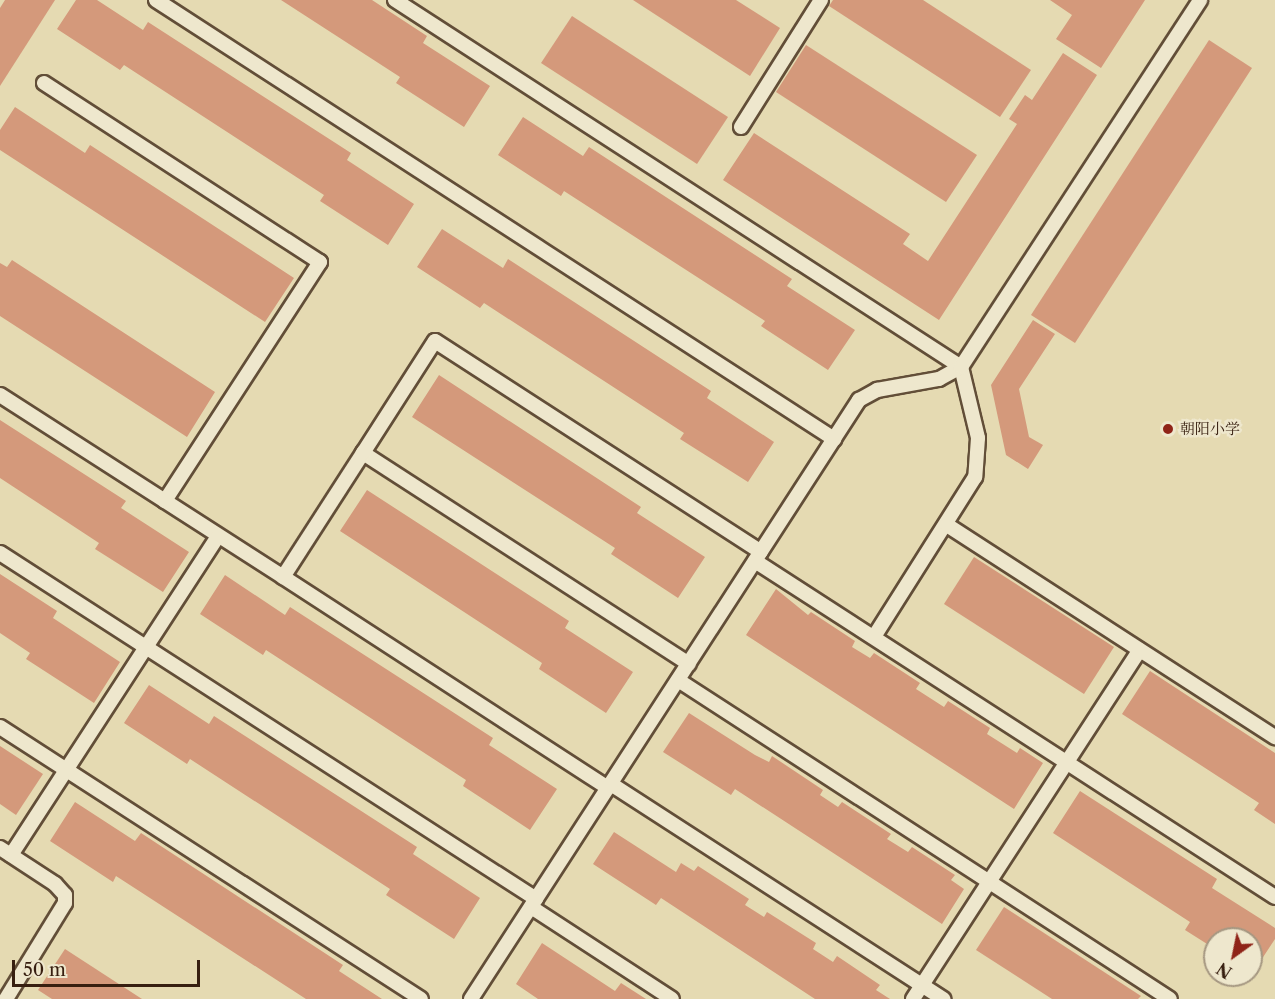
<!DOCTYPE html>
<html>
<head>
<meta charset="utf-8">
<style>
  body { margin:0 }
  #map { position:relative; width:1275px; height:999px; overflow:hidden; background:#e5dab2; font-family:"Libre Caslon Text","Noto Serif SC",serif }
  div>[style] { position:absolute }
  .building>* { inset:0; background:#d4997b }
  .roads { filter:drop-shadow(2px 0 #624e38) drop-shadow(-2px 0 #624e38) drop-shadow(0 2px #624e38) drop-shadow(0 -2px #624e38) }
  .service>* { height:14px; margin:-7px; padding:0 7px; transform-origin:7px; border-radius:7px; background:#eee7cd }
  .dots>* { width:16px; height:16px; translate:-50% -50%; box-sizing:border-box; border:3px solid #eee7cd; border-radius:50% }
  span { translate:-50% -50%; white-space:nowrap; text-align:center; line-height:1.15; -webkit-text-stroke:5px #eee7cd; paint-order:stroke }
  .poi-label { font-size:15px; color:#371f10 }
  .left { translate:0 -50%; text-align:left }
  .north { position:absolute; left:1203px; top:927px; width:60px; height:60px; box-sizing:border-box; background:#eee7cd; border:2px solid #a59781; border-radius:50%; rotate:213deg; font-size:16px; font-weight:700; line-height:24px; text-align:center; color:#371f10 }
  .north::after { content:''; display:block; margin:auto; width:21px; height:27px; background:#8f2418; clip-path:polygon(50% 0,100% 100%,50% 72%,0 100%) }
  .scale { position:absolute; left:12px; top:960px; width:188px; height:27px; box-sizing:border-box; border:3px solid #371f10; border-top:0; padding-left:8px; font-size:18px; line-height:21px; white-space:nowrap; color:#371f10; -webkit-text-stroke:4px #eee7cd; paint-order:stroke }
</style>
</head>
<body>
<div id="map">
  <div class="building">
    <i style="clip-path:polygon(5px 0,55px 0,0 86px,0 8px)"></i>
    <i style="clip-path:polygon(76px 0,97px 0,143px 30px,148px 22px,351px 153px,347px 160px,414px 204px,388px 245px,320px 201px,324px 195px,124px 65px,120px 70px,57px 29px)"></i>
    <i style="clip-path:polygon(281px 0,372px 0,427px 36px,423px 43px,490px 86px,464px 127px,396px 83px,400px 77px)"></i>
    <i style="clip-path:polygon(633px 0,736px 0,780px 28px,750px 76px)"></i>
    <i style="clip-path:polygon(833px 0,923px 0,1031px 70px,1000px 117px,829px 6px)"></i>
    <i style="clip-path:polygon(1050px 0,1145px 0,1101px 68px,1056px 39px,1072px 15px)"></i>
    <i style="clip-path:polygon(572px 16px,728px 117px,697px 164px,541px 63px)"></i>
    <i style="clip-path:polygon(1209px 40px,1252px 68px,1075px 343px,1031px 315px)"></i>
    <i style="clip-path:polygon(806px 45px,977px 155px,946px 202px,776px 92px)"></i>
    <i style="clip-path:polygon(1063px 53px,1097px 75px,939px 320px,723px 180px,754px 133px,910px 234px,903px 244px,928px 261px,1017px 124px,1009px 119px,1025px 95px,1032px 100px)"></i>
    <i style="clip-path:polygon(15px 107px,85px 153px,90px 145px,294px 278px,265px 322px,0 150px,0 130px)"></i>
    <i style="clip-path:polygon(523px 117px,583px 156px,589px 147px,792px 279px,787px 286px,855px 330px,828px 370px,761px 326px,765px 321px,564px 191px,561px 196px,498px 155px)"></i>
    <i style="clip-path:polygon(442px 229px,503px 268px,508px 259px,711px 391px,707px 398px,774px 442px,748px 482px,680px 439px,684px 433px,484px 303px,480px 308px,417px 267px)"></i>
    <i style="clip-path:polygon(12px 260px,215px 392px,187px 437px,0 316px,0 263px,7px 267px)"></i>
    <i style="clip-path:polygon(1033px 320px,1055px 334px,1019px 389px,1029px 437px,1043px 445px,1028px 469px,1006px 455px,991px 385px)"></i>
    <i style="clip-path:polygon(439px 375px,641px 507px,637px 513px,705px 557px,678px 598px,611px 554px,615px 548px,412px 417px)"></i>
    <i style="clip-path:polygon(0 420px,126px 501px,121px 508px,189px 552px,163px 592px,95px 549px,99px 543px,0 478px)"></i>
    <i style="clip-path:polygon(367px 490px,569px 621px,565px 628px,633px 672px,606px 713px,539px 669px,542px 663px,340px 531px)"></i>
    <i style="clip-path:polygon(974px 557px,1114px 647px,1084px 694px,944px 604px)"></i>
    <i style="clip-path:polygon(0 574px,57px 611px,53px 618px,120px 662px,94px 703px,26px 659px,30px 653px,0 633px)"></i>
    <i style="clip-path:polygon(225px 575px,285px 615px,290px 607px,493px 738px,489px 745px,557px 789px,530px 830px,463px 786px,466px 780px,266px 650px,263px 655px,200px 614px)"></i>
    <i style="clip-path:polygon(776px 589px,808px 615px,811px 612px,855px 641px,852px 647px,870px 658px,874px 653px,920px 683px,916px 689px,944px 707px,948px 701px,990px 728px,987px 734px,1017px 753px,1020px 748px,1043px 763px,1014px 809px,746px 635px)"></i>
    <i style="clip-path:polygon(1150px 671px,1275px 753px,1275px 824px,1254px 810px,1259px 803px,1122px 714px)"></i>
    <i style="clip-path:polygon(149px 685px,209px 724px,214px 716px,417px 847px,413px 854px,480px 898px,454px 939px,386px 895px,390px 889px,190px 759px,187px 764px,124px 723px)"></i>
    <i style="clip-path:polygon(689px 713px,755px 755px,769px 762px,772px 756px,823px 790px,820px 795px,838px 807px,842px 802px,891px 834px,887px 839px,908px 852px,912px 847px,955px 875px,951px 880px,964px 889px,942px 924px,735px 789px,731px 795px,663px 752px)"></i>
    <i style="clip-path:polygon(0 746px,43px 774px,16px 815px,0 804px)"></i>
    <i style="clip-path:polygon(1080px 791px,1217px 879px,1212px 888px,1275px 928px,1275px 939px,1252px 974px,1251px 939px,1215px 939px,1215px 949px,1185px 930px,1190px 922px,1053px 833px)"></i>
    <i style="clip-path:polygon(75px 802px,135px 841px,141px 833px,343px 965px,339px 971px,382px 999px,306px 999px,116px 876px,113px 882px,50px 841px)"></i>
    <i style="clip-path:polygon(614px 832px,676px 872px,681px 863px,694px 871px,698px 866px,749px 899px,745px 905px,764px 917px,767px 912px,816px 943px,813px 949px,833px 962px,837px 956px,880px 985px,876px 990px,890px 999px,815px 999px,661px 898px,656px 905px,593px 864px)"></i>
    <i style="clip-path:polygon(1004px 907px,1141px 996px,1138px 999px,1052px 999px,976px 950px)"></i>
    <i style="clip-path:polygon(542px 943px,615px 991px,621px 983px,646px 999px,538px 999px,516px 984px)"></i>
    <i style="clip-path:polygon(65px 949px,142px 999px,52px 999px,38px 990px)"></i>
  </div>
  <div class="roads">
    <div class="service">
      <i style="left:156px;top:0;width:808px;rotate:32.92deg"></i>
      <i style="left:395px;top:0;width:675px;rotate:32.96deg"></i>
      <i style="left:961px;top:367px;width:73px;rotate:76.5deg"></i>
      <i style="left:978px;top:438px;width:39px;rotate:94deg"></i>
      <i style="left:975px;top:477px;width:189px;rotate:122.3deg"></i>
      <i style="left:44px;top:83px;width:329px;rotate:33deg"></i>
      <i style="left:320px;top:262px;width:285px;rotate:123deg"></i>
      <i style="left:741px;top:127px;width:150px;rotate:-57.8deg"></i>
      <i style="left:0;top:395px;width:336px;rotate:32.7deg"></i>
      <i style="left:363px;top:453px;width:388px;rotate:32.9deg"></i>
      <i style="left:947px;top:525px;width:391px;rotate:32.9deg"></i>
      <i style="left:0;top:553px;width:638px;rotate:32.84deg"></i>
      <i style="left:755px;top:561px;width:619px;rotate:32.87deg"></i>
      <i style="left:678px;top:680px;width:586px;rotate:32.96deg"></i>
      <i style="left:0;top:727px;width:501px;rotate:32.87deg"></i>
      <i style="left:611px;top:784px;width:396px;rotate:32.9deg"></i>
      <i style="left:608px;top:788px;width:387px;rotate:-147deg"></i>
      <i style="left:283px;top:577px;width:148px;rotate:-57.2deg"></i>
      <i style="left:363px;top:453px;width:133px;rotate:-57.3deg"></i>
      <i style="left:435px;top:341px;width:388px;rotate:32.9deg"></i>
      <i style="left:0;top:848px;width:66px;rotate:33.2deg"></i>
      <i style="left:55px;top:884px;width:15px;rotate:48deg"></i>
      <i style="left:65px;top:895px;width:8px;rotate:90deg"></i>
      <i style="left:65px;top:903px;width:113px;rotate:121.6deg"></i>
      <i style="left:11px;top:855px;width:380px;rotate:-57deg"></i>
      <i style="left:531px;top:907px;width:168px;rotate:33.1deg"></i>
      <i style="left:471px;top:999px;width:714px;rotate:-57.07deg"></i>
      <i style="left:859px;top:400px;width:21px;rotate:-29deg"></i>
      <i style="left:877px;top:390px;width:63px;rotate:-10.1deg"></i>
      <i style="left:939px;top:379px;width:25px;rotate:-29deg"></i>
      <i style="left:961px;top:367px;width:438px;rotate:-56.9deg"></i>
      <i style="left:913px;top:999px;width:416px;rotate:-57deg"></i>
    </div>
  </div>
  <div class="dots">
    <i style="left:1168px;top:429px;background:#8f2418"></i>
  </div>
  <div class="poi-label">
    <span class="left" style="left:1180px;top:429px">朝阳小学</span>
  </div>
  <div class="north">N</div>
  <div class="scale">50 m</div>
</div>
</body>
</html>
